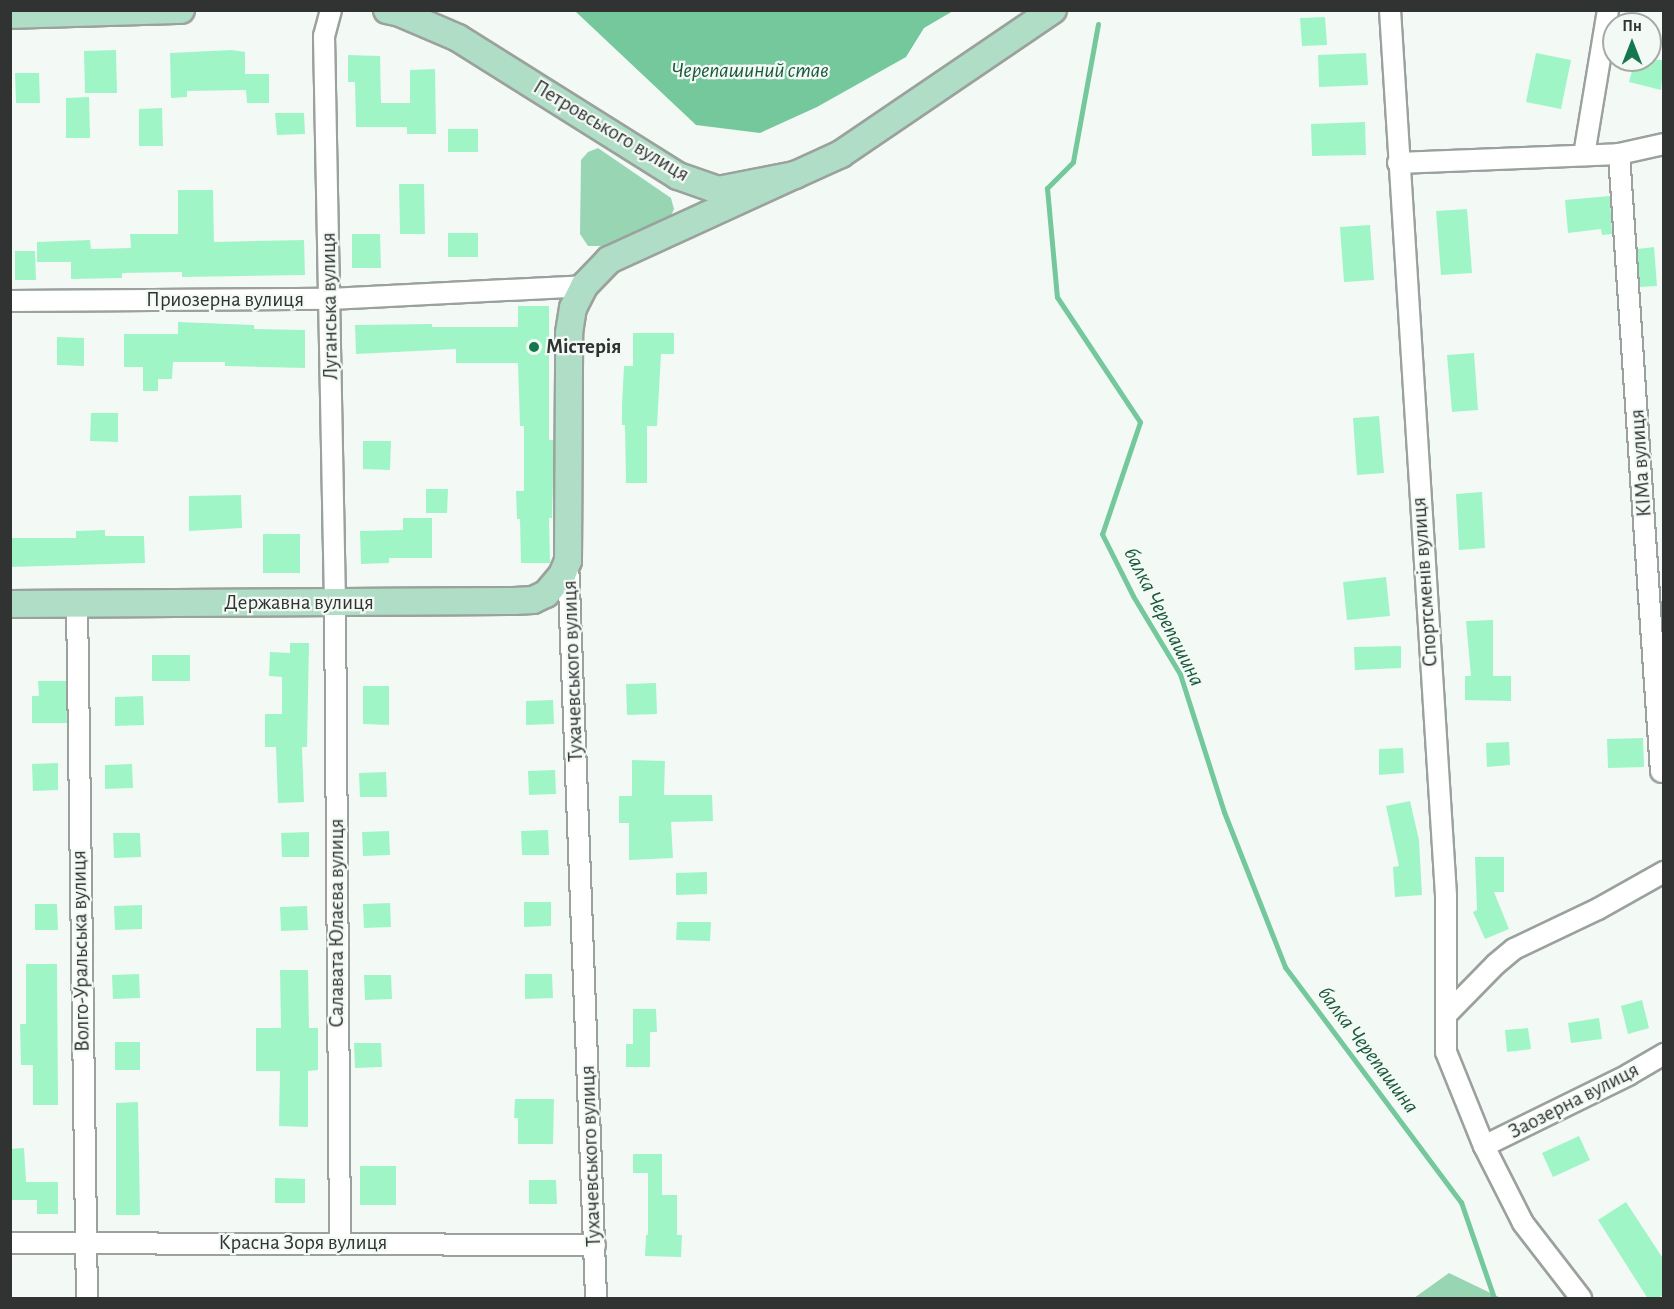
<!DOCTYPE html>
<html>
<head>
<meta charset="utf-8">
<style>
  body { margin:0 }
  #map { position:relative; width:1674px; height:1309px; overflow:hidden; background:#f3faf6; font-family:"Alegreya Sans",sans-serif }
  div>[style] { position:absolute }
  .green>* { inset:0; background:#98d5b3 }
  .water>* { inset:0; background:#74c89c }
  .stream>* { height:5px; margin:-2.5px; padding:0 2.5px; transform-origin:2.5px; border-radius:2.5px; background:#74c89c }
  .building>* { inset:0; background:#a0f5c7 }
  .roads { filter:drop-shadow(2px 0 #9ba19d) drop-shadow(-2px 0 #9ba19d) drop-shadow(0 2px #9ba19d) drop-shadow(0 -2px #9ba19d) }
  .minor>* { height:20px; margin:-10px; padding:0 10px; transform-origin:10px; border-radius:10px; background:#fff }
  .major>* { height:26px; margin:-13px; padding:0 13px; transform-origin:13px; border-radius:13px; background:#afddc5 }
  .dots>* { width:16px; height:16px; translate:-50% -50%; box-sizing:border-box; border:3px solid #f3faf6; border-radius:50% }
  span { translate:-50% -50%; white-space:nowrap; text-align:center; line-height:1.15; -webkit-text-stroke:4.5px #f3faf6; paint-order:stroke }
  .street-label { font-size:21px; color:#303331 }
  .poi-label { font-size:21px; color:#303331; font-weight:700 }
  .left { translate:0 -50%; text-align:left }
  .water-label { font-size:22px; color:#1a593c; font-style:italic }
  .frame { position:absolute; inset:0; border:12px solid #303331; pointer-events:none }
  .north { position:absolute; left:1602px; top:12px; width:60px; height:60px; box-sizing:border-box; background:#f3faf6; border:2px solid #a5aaa7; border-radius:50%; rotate:0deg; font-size:16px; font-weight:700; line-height:24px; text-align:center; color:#303331 }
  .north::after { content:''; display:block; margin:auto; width:21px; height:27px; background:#14774e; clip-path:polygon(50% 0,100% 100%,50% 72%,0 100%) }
</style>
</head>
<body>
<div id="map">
  <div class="green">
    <i style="clip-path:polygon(598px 148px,671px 198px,674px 209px,670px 218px,604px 246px,588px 246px,580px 234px,581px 160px,588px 152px)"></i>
    <i style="clip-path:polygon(1449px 1273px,1501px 1298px,1414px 1298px)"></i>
  </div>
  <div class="water">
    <i style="clip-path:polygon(575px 11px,953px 11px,924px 28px,906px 57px,817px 107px,760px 133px,696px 125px)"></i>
  </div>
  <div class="stream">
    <i style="left:1098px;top:24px;width:140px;rotate:100.3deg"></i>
    <i style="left:1073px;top:162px;width:37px;rotate:135deg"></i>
    <i style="left:1047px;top:188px;width:109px;rotate:84.8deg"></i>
    <i style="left:1057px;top:297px;width:150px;rotate:56.4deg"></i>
    <i style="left:1140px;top:422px;width:118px;rotate:108.7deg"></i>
    <i style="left:1102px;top:534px;width:69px;rotate:63.4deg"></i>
    <i style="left:1133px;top:596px;width:91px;rotate:58.9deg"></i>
    <i style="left:1180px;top:674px;width:145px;rotate:72.3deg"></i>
    <i style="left:1224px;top:812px;width:167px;rotate:68.5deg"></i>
    <i style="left:1285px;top:967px;width:294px;rotate:53.2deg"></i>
    <i style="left:1461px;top:1202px;width:102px;rotate:71deg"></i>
  </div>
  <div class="building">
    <i style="clip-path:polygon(1325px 17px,1327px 45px,1302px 46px,1300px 18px)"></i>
    <i style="clip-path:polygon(116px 50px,117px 93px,85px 93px,84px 51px)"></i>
    <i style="clip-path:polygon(232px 50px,245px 52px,245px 74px,269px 74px,269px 103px,247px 103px,246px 90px,187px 91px,187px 97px,171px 98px,170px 53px)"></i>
    <i style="clip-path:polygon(1366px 53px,1368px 85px,1319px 87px,1318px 55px)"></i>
    <i style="clip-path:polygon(1536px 53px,1571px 60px,1561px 109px,1526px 102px)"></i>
    <i style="clip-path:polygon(348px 55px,380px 56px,381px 103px,410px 103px,410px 70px,435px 69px,436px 134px,407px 134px,407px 127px,356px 127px,355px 82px,348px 82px)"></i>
    <i style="clip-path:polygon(1635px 60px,1664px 60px,1661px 90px,1629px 82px)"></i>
    <i style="clip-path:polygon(15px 73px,39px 73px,40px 103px,16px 103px)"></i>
    <i style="clip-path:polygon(89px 97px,90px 138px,66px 138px,66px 98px)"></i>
    <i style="clip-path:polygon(162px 108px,163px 146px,139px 146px,139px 109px)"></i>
    <i style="clip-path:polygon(275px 113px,304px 113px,305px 134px,277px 135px)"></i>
    <i style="clip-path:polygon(1365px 122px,1366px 155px,1312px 156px,1311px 124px)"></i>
    <i style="clip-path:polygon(448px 129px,478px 129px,478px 152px,448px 152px)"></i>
    <i style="clip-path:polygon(399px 184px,424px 184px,425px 234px,400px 234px)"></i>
    <i style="clip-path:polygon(178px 190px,213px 190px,214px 242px,304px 240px,305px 275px,182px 277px,182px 272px,122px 273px,122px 278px,71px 279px,71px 262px,37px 262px,37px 242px,90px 240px,91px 249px,131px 248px,130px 234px,178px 234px)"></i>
    <i style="clip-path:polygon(1610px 196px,1612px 234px,1602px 235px,1601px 229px,1568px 233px,1565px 200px)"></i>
    <i style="clip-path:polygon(1467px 209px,1472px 273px,1441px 275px,1436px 211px)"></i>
    <i style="clip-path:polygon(1370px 225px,1374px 280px,1344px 282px,1340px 227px)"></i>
    <i style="clip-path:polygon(448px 233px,478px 233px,478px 257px,448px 257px)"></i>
    <i style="clip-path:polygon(352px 234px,380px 234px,381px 268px,352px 268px)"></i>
    <i style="clip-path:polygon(1654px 247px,1657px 286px,1640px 287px,1637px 249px)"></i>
    <i style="clip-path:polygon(15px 251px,35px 251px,36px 280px,15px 280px)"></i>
    <i style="clip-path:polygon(518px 306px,549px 306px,549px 440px,554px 440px,552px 518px,549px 518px,550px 563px,521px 563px,520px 519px,517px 519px,516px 491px,524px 491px,524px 426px,520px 426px,518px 363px,456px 363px,456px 349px,356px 354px,355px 325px,432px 324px,432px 327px,518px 327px)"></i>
    <i style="clip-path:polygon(178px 322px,254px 325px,254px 329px,305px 330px,305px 368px,225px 366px,225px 362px,173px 362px,172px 379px,158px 379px,158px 391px,143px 391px,143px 367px,124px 367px,124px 334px,178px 334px)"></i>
    <i style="clip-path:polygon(633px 333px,674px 333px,674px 354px,661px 354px,657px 426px,647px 426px,647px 483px,626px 483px,625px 425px,622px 425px,622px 404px,624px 366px,633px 366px)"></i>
    <i style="clip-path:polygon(57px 337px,84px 338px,84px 366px,57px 365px)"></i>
    <i style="clip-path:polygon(1474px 353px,1478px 410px,1452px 412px,1447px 355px)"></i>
    <i style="clip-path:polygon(91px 413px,118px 413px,118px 442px,90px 441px)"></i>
    <i style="clip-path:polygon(1379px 416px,1384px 473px,1357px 475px,1353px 418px)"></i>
    <i style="clip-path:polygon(363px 441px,391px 441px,390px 470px,363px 469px)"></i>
    <i style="clip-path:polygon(426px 489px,448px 489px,447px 513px,426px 513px)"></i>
    <i style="clip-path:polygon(1482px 492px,1485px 548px,1459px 550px,1456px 494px)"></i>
    <i style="clip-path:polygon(241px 495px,242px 528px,189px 531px,189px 496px)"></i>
    <i style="clip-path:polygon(403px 518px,432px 518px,432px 558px,389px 558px,389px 563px,361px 564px,360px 531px,403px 530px)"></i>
    <i style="clip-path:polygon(105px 530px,105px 536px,144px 536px,145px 563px,10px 567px,10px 538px,76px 538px,76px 531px)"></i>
    <i style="clip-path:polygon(263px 534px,300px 534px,300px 573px,263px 573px)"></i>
    <i style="clip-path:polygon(1386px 577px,1390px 616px,1347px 620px,1343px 582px)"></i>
    <i style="clip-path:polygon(1493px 620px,1493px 676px,1511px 676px,1511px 701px,1465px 700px,1465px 676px,1471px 676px,1466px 621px)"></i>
    <i style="clip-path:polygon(290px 643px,309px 643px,307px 747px,302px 747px,304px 802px,278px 803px,276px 747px,265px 747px,265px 714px,282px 714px,282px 677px,269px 676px,270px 652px,290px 653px)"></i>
    <i style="clip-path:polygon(1401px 646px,1401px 668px,1355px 670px,1354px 647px)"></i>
    <i style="clip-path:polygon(152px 655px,190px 655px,190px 681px,152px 681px)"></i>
    <i style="clip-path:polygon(38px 681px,66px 681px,67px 723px,32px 723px,32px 696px,39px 696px)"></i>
    <i style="clip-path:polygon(656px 683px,657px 714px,627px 715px,626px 684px)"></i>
    <i style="clip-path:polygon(363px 686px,389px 686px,389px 725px,363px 724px)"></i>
    <i style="clip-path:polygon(143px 696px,144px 725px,115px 726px,115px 697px)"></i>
    <i style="clip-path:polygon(553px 700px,554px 724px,526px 725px,526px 701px)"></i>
    <i style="clip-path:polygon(1643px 738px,1644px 767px,1608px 768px,1607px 739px)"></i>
    <i style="clip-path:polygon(1509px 742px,1510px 765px,1487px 767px,1486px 743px)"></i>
    <i style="clip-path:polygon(1403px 748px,1404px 773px,1379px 775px,1379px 749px)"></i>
    <i style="clip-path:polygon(632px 760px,665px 761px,664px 795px,712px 795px,713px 821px,671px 822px,673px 858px,629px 860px,629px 823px,619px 823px,619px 796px,632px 796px)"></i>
    <i style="clip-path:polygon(58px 763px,58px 790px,33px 791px,32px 764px)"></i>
    <i style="clip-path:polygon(132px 764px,133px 788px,105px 789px,105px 765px)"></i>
    <i style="clip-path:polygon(555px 770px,556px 794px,529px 795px,528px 771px)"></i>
    <i style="clip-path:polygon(386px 772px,387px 797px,360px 797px,359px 773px)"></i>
    <i style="clip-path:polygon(1410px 801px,1419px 840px,1422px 895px,1395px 897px,1393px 867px,1399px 866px,1386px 806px)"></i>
    <i style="clip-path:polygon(548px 830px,549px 855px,522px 855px,521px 831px)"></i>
    <i style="clip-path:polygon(389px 831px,390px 855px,363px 856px,362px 832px)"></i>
    <i style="clip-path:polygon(309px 832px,309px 857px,282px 857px,281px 833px)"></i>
    <i style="clip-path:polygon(113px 833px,140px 833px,141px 857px,114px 858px)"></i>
    <i style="clip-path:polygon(1475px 857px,1504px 857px,1504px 892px,1494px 892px,1509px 929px,1485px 939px,1473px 912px,1477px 910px)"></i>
    <i style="clip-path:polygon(707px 872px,707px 894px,676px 895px,676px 873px)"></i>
    <i style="clip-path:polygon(524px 902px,551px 902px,551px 926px,524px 927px)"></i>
    <i style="clip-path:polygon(390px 903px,391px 927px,364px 928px,363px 904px)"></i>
    <i style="clip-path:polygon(35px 904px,57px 904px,58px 930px,35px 930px)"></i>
    <i style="clip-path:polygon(142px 905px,142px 929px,115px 930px,114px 906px)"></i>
    <i style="clip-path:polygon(307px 906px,308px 930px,281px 931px,280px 907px)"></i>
    <i style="clip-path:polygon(677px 922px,711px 922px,710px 941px,676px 940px)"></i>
    <i style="clip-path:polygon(26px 964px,57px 964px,58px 1105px,33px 1105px,33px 1065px,21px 1065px,20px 1024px,26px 1024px)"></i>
    <i style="clip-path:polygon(280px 970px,308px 970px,309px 1028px,318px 1028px,318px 1070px,308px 1071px,308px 1127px,279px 1126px,280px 1071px,256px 1071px,256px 1028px,281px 1028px)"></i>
    <i style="clip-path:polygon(139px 974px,140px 998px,113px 999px,112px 975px)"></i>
    <i style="clip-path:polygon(525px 974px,552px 974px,553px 998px,525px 999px)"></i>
    <i style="clip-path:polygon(364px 975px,391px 975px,392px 999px,365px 1000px)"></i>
    <i style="clip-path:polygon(1642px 1000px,1649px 1028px,1628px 1034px,1621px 1006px)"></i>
    <i style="clip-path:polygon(633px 1009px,656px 1009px,657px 1032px,650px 1032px,650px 1067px,626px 1067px,626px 1044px,633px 1044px)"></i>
    <i style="clip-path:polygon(1599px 1018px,1602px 1039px,1571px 1043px,1568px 1023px)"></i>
    <i style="clip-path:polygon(1528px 1028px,1531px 1049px,1507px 1052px,1505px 1030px)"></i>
    <i style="clip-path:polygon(115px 1042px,140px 1042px,140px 1070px,115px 1070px)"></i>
    <i style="clip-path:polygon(354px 1043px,381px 1043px,382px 1067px,355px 1068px)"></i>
    <i style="clip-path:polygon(515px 1099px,554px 1099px,553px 1144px,518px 1144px,518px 1118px,514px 1118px)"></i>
    <i style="clip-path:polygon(138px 1102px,140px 1215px,116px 1215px,116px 1103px)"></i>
    <i style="clip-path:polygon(1579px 1136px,1590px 1160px,1553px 1177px,1542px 1153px)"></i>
    <i style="clip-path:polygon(24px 1148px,26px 1182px,58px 1182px,58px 1214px,37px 1214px,37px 1200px,10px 1200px,10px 1149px)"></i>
    <i style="clip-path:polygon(633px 1154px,662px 1154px,662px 1195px,677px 1195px,677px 1235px,682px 1235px,681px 1257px,645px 1256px,646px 1235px,648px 1235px,648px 1173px,633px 1173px)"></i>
    <i style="clip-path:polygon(360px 1166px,396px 1166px,396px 1205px,360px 1205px)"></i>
    <i style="clip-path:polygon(275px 1178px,305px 1179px,305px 1203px,275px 1203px)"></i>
    <i style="clip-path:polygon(529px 1180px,556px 1180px,557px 1204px,529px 1204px)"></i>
    <i style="clip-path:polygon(1626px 1202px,1664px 1260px,1664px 1294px,1657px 1299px,1648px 1299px,1598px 1220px)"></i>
  </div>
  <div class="roads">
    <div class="minor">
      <i style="left:331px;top:10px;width:27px;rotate:105deg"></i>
      <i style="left:324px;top:36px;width:567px;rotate:88.89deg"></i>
      <i style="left:335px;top:603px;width:640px;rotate:89.55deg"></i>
      <i style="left:1390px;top:10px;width:888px;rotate:86.38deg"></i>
      <i style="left:1446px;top:896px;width:156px;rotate:90deg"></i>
      <i style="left:1446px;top:1052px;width:101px;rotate:68deg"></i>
      <i style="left:1484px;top:1146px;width:86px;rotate:63.1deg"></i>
      <i style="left:1523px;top:1223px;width:95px;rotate:52.3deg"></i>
      <i style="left:1619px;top:154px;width:619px;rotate:86.11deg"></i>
      <i style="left:1584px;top:155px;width:147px;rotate:-80.6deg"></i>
      <i style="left:1398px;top:163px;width:221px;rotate:-2.3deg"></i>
      <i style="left:1619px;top:154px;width:46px;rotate:-12.5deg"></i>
      <i style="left:10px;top:301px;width:320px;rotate:-0.4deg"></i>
      <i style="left:330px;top:299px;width:254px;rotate:-2.9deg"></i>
      <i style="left:568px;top:561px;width:738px;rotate:87.82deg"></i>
      <i style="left:77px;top:603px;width:695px;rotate:89.18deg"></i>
      <i style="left:1446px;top:1015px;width:71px;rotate:-45.6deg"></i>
      <i style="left:1496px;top:964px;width:23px;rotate:-40deg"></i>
      <i style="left:1514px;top:949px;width:93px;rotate:-25.5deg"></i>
      <i style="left:1598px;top:909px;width:76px;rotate:-29.3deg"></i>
      <i style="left:1484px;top:1146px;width:161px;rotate:-26.2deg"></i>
      <i style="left:1628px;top:1075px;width:42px;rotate:-30.3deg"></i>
      <i style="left:10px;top:1243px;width:585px;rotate:0.2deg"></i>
    </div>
    <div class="major">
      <i style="left:387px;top:10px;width:13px;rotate:13deg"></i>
      <i style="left:400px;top:13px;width:63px;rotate:23.3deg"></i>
      <i style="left:458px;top:38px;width:260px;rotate:32.1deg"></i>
      <i style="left:678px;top:176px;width:42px;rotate:19.3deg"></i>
      <i style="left:718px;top:190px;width:78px;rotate:-11deg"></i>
      <i style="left:795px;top:175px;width:51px;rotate:-24.5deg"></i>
      <i style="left:841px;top:154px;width:256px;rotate:-34.2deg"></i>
      <i style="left:10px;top:15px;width:171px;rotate:-1.7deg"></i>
      <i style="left:10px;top:604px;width:504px;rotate:-0.34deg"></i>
      <i style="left:514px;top:601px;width:19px;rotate:-3deg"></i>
      <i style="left:533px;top:600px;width:14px;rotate:-25deg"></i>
      <i style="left:546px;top:594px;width:25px;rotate:-50deg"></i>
      <i style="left:562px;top:575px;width:15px;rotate:-67deg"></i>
      <i style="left:568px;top:561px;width:228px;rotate:-89.7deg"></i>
      <i style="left:569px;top:333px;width:25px;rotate:-81deg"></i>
      <i style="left:573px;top:308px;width:25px;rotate:-63deg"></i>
      <i style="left:584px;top:286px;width:36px;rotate:-46deg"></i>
      <i style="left:609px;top:260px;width:205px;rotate:-24.6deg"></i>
    </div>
  </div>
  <div class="dots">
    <i style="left:534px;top:347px;background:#14774e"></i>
  </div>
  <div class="street-label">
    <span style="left:611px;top:131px;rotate:31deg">Петровського вулиця</span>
    <span style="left:225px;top:300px">Приозерна вулиця</span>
    <span style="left:330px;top:306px;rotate:-91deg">Луганська вулиця</span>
    <span style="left:1641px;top:463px;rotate:-94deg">КІМа вулиця</span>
    <span style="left:1425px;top:582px;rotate:-94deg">Спортсменів вулиця</span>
    <span style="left:299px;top:603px">Державна вулиця</span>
    <span style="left:573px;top:671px;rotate:-92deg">Тухачевського вулиця</span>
    <span style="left:337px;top:923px;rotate:-90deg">Салавата Юлаєва вулиця</span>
    <span style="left:81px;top:951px;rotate:-91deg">Волго-Уральська вулиця</span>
    <span style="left:1574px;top:1101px;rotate:-27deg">Заозерна вулиця</span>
    <span style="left:591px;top:1156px;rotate:-92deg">Тухачевського вулиця</span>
    <span style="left:303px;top:1243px">Красна Зоря вулиця</span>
  </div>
  <div class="poi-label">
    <span class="left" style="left:546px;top:347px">Містерія</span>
  </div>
  <div class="water-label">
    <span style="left:750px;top:71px">Черепашиний став</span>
    <span style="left:1164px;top:617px;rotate:63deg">балка Черепашина</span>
    <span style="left:1368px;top:1050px;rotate:53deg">балка Черепашина</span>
  </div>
  <div class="frame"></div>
  <div class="north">Пн</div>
</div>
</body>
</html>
